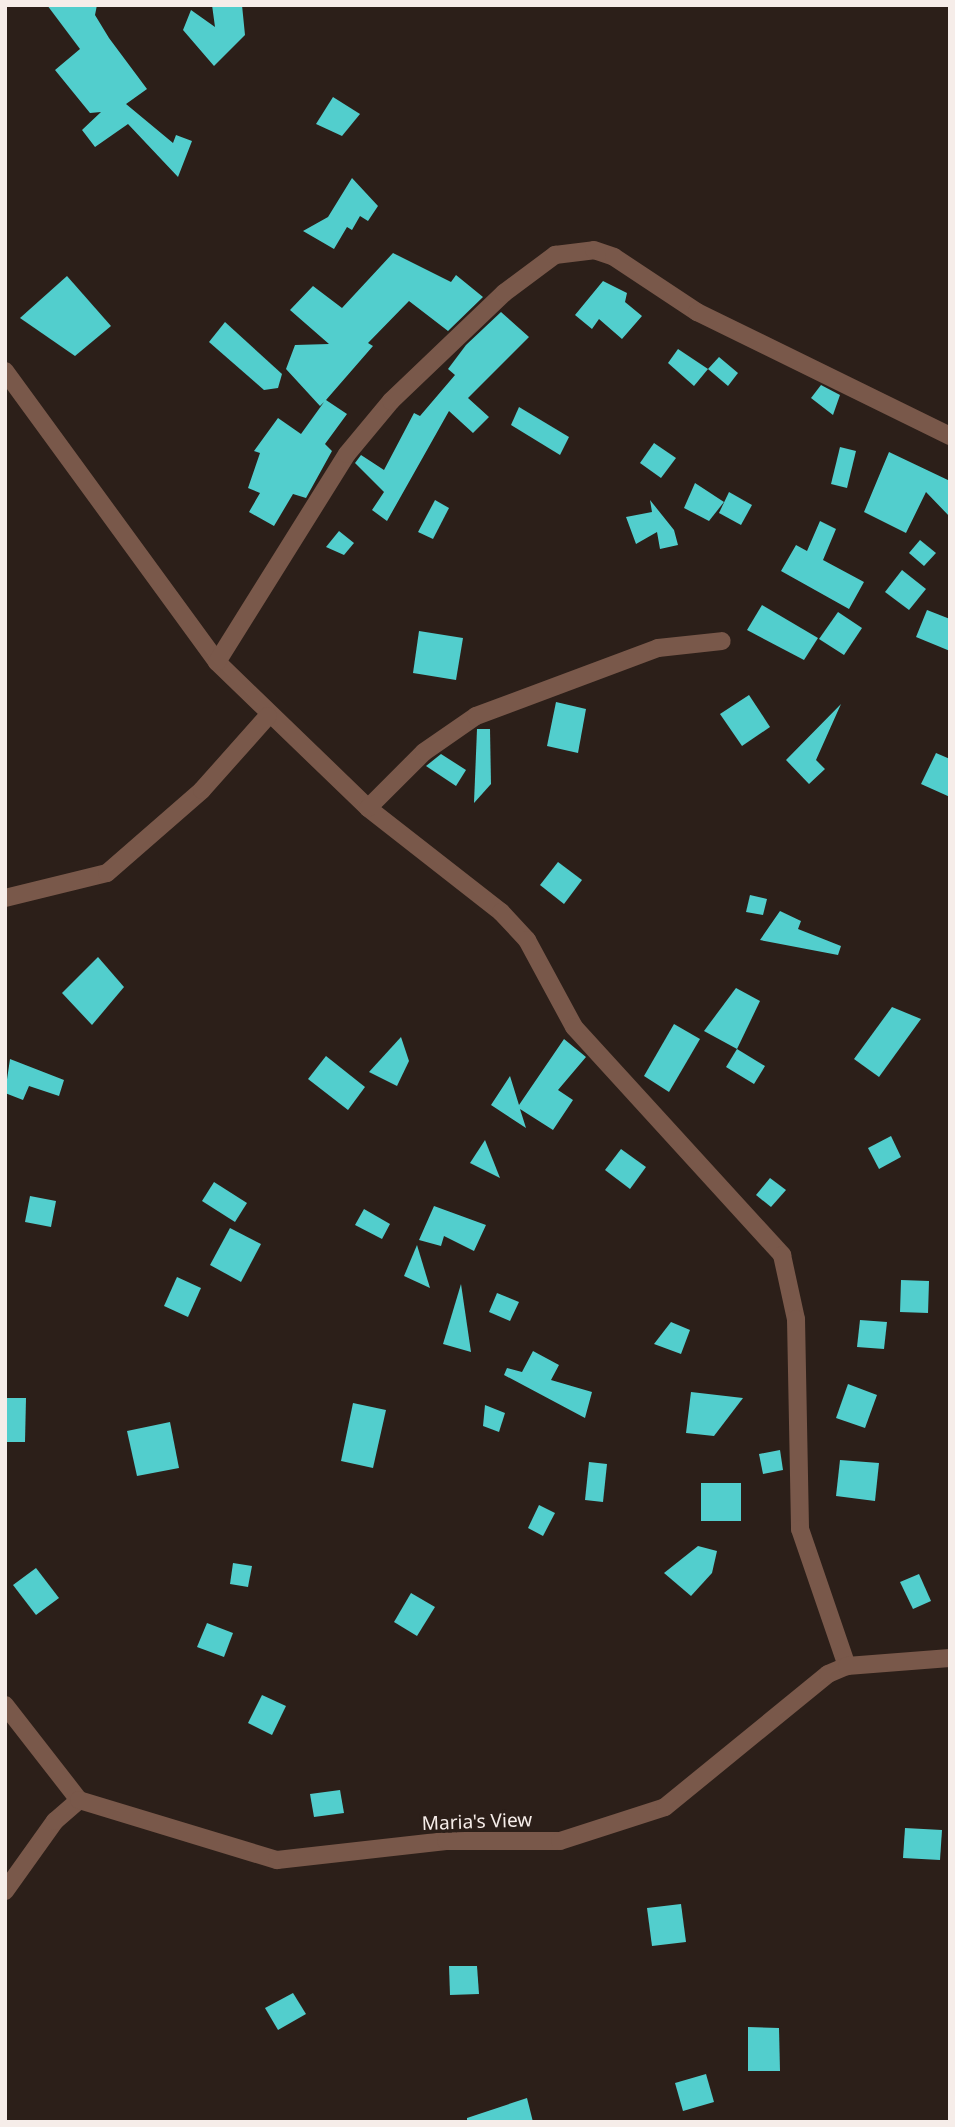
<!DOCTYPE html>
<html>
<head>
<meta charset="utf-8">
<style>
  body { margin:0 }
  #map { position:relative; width:955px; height:2127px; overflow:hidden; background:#2c1f19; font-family:"Noto Sans",sans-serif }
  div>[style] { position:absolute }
  .building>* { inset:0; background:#52cecd }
  .minor>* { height:18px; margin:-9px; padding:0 9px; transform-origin:9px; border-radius:9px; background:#79584a }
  span { translate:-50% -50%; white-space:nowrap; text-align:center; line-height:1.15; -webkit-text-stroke:7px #2c1f19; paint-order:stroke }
  .street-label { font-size:19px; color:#f6ede9 }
  .frame { position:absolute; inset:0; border:7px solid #f6ede9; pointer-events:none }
</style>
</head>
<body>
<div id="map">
  <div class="building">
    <i style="clip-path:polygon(47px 5px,97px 5px,95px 15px,109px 38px,147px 89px,126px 104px,173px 143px,176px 135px,192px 141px,178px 177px,128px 124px,95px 147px,82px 130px,101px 112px,90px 113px,55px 70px,80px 49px)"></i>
    <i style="clip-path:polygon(212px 5px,242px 5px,245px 35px,214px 66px,183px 30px,191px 10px,215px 27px)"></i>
    <i style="clip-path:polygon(333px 97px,360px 114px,342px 136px,316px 124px)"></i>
    <i style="clip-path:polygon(352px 178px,378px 206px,368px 221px,360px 216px,352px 230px,347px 227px,334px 249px,303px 231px,328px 217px)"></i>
    <i style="clip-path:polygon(393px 253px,451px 282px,456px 275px,483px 297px,448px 331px,409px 301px,368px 343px,373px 346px,326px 400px,347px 414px,325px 444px,332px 451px,306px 498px,293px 494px,274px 526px,249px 512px,260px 493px,248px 488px,260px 453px,254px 451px,278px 418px,301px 434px,324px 402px,320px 406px,286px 369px,295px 345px,329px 344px,290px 310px,313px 286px,342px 308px)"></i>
    <i style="clip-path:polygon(67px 276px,111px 326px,75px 356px,20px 318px)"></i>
    <i style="clip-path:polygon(603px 281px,627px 293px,625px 302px,642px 316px,622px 339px,599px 319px,592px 329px,575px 315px)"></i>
    <i style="clip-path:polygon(501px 312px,529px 337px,468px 398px,489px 417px,473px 433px,449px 411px,387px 521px,372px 510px,384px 492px,355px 463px,361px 455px,384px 470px,414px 413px,420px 416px,455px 375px,448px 369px,466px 345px)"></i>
    <i style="clip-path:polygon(225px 322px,282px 374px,278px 388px,264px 390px,209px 342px)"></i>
    <i style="clip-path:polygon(678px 349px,708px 369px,694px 386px,668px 363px)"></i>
    <i style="clip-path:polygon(719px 357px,738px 373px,728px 386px,708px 369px)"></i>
    <i style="clip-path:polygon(821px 385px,840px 395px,833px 415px,811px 398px)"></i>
    <i style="clip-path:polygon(519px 407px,569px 437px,560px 455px,511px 425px)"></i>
    <i style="clip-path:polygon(654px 443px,676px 458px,661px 478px,640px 463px)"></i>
    <i style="clip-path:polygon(840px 447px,856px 451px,847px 488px,831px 484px)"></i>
    <i style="clip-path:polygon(889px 452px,950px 481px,950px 517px,926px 492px,906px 533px,864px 512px)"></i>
    <i style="clip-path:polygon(695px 483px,724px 502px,709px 521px,684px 508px)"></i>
    <i style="clip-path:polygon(729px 492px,752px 505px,741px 525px,719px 513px)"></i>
    <i style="clip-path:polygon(435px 500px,449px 508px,433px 539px,418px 532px)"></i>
    <i style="clip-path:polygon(650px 500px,674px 530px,678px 545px,660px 549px,657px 532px,636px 544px,626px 517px,652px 512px)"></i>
    <i style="clip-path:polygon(820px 521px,836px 529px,823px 560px,864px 582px,849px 609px,781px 571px,796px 545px,807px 551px)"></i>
    <i style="clip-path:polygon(339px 531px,354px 543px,344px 555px,326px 547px)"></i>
    <i style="clip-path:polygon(920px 540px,936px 553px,924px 566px,909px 553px)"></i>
    <i style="clip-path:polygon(902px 570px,926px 589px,909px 610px,885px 592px)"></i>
    <i style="clip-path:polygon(762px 605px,818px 638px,804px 660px,747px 630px)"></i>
    <i style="clip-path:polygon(927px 610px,950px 619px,950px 651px,916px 637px)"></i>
    <i style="clip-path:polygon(838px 612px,862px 628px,844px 655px,819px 639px)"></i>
    <i style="clip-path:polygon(419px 631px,463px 638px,456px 680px,413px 673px)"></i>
    <i style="clip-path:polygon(749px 695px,770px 727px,742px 746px,720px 714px)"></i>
    <i style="clip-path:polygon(556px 702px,586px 709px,578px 753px,547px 746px)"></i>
    <i style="clip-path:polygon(841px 704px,816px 760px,825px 769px,809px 784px,786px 760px)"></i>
    <i style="clip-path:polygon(477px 729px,490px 729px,491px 784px,474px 803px)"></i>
    <i style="clip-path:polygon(936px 753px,950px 759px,950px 797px,921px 784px)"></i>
    <i style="clip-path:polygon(441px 754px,466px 770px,456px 786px,426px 766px)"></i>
    <i style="clip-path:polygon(558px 862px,582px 880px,564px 904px,540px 885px)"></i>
    <i style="clip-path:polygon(750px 895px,767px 899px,763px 915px,746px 912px)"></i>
    <i style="clip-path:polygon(780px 911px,801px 921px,798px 929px,841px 946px,838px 955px,760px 940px)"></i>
    <i style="clip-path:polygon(98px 957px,124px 987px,92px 1025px,62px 993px)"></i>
    <i style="clip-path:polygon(736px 988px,760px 1001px,737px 1049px,704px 1031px)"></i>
    <i style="clip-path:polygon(892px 1007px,921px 1019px,879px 1077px,854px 1059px)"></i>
    <i style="clip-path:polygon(674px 1024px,700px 1039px,669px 1092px,644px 1076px)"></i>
    <i style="clip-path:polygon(401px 1037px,409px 1061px,397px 1086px,369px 1072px)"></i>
    <i style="clip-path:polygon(564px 1039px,586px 1057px,558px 1090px,573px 1100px,553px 1130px,520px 1109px,526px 1128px,491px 1105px,510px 1076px,519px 1105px)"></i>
    <i style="clip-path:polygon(737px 1049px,765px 1066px,754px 1084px,726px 1067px)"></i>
    <i style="clip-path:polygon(326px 1056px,365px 1087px,348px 1110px,308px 1079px)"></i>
    <i style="clip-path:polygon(10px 1059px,64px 1080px,59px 1096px,29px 1086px,23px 1100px,5px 1093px)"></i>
    <i style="clip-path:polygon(891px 1136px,901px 1157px,879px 1169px,868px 1148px)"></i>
    <i style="clip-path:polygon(485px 1140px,500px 1178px,470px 1163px)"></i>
    <i style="clip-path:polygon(621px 1149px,646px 1167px,630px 1189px,605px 1170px)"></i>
    <i style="clip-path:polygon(770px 1178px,786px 1190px,771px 1207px,756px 1195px)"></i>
    <i style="clip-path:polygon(214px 1182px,247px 1203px,235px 1222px,202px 1201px)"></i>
    <i style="clip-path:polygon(30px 1196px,56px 1201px,51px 1227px,25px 1222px)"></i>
    <i style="clip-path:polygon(434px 1206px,486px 1225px,474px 1251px,444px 1236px,441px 1246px,419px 1240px)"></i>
    <i style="clip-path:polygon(364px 1209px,390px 1224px,382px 1239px,355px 1225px)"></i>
    <i style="clip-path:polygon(230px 1228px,261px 1244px,241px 1282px,210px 1265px)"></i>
    <i style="clip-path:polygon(417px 1245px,430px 1288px,404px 1276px)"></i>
    <i style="clip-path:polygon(177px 1277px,201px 1288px,188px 1317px,164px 1306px)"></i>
    <i style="clip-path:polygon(901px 1280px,929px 1281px,928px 1313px,900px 1312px)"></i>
    <i style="clip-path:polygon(461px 1284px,471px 1352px,443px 1344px)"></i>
    <i style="clip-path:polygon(497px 1293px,519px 1302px,510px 1321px,489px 1312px)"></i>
    <i style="clip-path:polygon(860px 1320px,887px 1322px,884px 1349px,857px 1347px)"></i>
    <i style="clip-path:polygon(671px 1322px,690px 1330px,681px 1354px,654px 1344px)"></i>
    <i style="clip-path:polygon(533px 1351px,559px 1365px,551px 1380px,592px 1392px,585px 1418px,504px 1375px,507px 1368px,522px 1372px)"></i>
    <i style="clip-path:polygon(848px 1384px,877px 1395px,865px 1428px,836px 1418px)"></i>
    <i style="clip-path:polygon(691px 1392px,743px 1398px,714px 1436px,686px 1433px)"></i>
    <i style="clip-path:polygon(5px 1398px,26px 1398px,25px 1442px,5px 1442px)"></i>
    <i style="clip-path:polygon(353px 1403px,386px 1410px,373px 1468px,341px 1461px)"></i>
    <i style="clip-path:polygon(485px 1405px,505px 1413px,499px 1432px,483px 1426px)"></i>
    <i style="clip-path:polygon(170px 1422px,179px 1468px,137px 1476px,127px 1431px)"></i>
    <i style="clip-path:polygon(780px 1450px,783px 1470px,763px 1474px,759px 1454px)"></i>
    <i style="clip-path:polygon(840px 1460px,879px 1463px,875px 1501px,836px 1496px)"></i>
    <i style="clip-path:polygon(589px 1462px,607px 1464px,603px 1502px,585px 1500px)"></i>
    <i style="clip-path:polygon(701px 1483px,741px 1483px,741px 1521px,701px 1521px)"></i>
    <i style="clip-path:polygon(539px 1505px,555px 1513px,543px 1536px,528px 1528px)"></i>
    <i style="clip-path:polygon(698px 1546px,717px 1551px,712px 1573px,691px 1596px,664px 1573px)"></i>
    <i style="clip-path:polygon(233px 1563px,252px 1566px,248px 1587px,230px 1584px)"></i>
    <i style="clip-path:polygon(36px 1568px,59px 1598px,36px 1615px,13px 1585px)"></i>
    <i style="clip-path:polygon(919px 1574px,931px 1601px,913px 1609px,900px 1582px)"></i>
    <i style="clip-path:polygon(411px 1593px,435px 1607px,417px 1636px,394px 1622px)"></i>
    <i style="clip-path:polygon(207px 1623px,233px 1633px,224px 1657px,197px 1647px)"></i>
    <i style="clip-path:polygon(262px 1695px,286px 1706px,272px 1735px,248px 1723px)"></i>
    <i style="clip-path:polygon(340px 1790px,344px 1813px,314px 1817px,310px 1794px)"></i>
    <i style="clip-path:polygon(905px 1828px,942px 1830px,940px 1860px,903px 1858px)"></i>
    <i style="clip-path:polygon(681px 1904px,686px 1942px,652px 1946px,647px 1908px)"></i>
    <i style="clip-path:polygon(449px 1966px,477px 1966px,479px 1994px,450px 1995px)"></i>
    <i style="clip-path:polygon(293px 1993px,306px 2014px,278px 2030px,265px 2008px)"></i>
    <i style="clip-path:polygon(748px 2027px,779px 2028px,780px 2071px,748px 2071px)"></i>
    <i style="clip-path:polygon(706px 2074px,714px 2102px,683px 2111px,675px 2083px)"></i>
    <i style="clip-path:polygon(527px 2098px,533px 2122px,467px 2122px,467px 2118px)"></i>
  </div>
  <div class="minor">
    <i style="left:5px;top:371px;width:360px;rotate:53.9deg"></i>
    <i style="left:217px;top:662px;width:210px;rotate:44deg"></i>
    <i style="left:368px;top:808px;width:169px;rotate:38deg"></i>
    <i style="left:501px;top:912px;width:38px;rotate:47deg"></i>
    <i style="left:527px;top:940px;width:99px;rotate:61.6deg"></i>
    <i style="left:574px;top:1027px;width:309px;rotate:47.6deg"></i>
    <i style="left:782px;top:1255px;width:66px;rotate:77.7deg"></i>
    <i style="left:796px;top:1319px;width:210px;rotate:88.9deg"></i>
    <i style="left:800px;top:1529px;width:145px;rotate:71.1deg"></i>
    <i style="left:217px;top:662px;width:245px;rotate:-58deg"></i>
    <i style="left:347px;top:454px;width:69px;rotate:-50.3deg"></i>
    <i style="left:391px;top:401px;width:156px;rotate:-43.7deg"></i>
    <i style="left:504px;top:293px;width:64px;rotate:-36.7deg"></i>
    <i style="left:555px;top:255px;width:39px;rotate:-7deg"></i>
    <i style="left:594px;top:250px;width:21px;rotate:19deg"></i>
    <i style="left:614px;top:257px;width:100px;rotate:33.5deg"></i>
    <i style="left:697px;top:312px;width:282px;rotate:26.1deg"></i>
    <i style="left:368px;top:808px;width:79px;rotate:-45deg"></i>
    <i style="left:424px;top:752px;width:63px;rotate:-34.7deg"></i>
    <i style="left:476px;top:716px;width:194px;rotate:-20.5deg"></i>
    <i style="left:658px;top:648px;width:64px;rotate:-6.2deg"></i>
    <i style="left:5px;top:898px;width:105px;rotate:-13.8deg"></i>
    <i style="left:107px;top:873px;width:126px;rotate:-41.1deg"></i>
    <i style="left:202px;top:790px;width:99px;rotate:-48.3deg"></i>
    <i style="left:5px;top:1705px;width:120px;rotate:52.1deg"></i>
    <i style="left:5px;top:1891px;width:86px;rotate:-54.5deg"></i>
    <i style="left:55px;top:1821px;width:32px;rotate:-41deg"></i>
    <i style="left:79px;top:1800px;width:207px;rotate:16.9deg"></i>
    <i style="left:277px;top:1860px;width:170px;rotate:-6.4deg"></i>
    <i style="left:446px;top:1841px;width:114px"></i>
    <i style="left:560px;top:1841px;width:110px;rotate:-17.9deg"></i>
    <i style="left:665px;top:1807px;width:210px;rotate:-39.2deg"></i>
    <i style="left:828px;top:1674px;width:21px;rotate:-23deg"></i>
    <i style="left:847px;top:1666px;width:103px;rotate:-4.4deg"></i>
  </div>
  <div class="street-label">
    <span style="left:477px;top:1822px;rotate:-2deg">Maria's View</span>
  </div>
  <div class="frame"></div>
</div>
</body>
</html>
